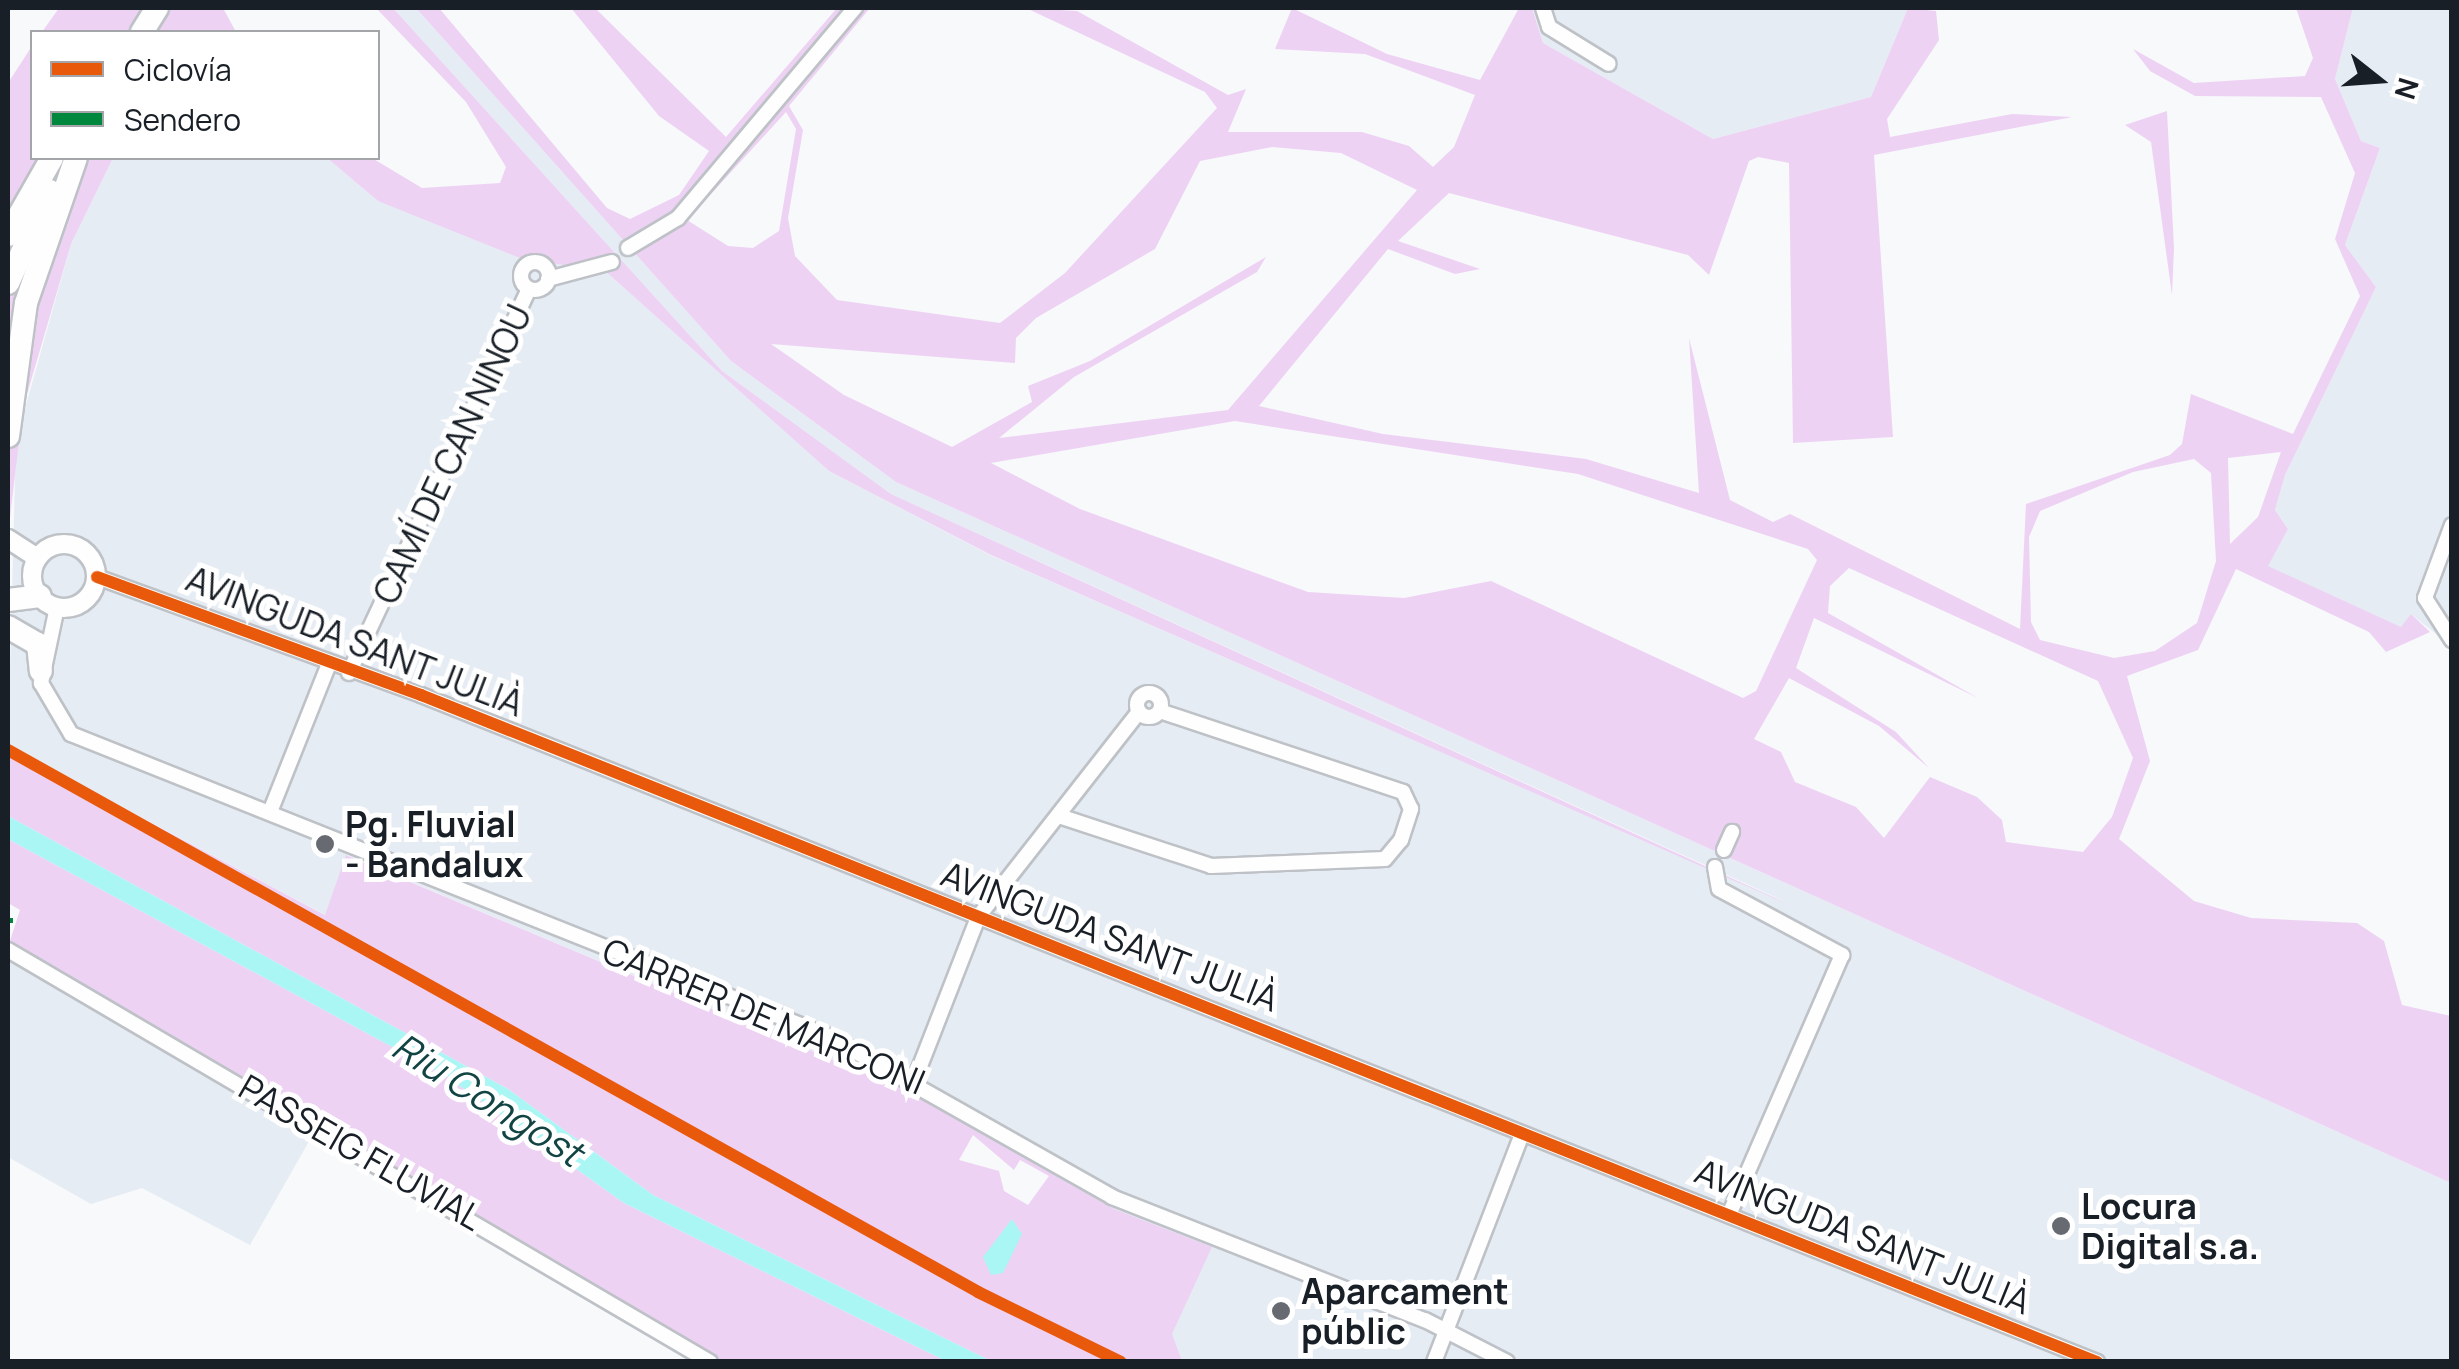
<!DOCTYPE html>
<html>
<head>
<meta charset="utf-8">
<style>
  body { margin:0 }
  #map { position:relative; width:2459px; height:1369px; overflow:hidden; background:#f7f9fb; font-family:Manrope,sans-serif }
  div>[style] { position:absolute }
  .built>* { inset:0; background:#e6ecf4 }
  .green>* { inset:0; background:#eed2f4 }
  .water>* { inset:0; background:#a9f6f5 }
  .roads { filter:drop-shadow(2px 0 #bec2c7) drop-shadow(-2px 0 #bec2c7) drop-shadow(0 2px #bec2c7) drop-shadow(0 -2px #bec2c7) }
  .minor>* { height:14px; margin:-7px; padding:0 7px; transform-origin:7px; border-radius:7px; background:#fefefe }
  .minor>.ring { margin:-7px; padding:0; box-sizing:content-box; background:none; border:14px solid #fefefe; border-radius:50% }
  .tertiary>* { height:18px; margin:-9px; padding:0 9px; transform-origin:9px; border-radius:9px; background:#fefefe }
  .tertiary>.ring { margin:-9px; padding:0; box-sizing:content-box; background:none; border:18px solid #fefefe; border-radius:50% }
  .trunk>* { height:22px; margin:-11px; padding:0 11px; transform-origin:11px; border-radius:11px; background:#fefefe }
  .quiet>* { height:10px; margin-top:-5px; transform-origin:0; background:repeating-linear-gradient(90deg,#00873e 0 20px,transparent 0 30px) }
  .cycleway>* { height:12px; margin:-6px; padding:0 6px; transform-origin:6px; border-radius:6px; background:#e8590c }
  .dots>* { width:28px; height:28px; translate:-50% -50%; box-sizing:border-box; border:5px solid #fff; border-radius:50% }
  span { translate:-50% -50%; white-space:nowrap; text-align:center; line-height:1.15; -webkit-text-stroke:10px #fff; paint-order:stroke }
  .street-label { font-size:35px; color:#191f27 }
  .poi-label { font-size:35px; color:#191f27; font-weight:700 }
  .left { translate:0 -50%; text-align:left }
  .water-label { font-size:38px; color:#114443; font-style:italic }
  .frame { position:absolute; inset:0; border:10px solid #191f27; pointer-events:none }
  .legend { position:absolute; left:30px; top:30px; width:350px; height:130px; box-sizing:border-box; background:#fff; border:2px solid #a3a5a9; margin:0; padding:12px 18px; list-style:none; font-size:30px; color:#191f27 }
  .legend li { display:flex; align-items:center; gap:20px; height:50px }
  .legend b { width:50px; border:2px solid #a3a5a9 }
  .north { position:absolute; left:2329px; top:30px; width:100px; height:100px; -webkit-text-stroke:8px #fff; paint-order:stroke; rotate:107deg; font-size:28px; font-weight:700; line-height:40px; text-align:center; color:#191f27 }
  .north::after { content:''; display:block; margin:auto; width:35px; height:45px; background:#191f27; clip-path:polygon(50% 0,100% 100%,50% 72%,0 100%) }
</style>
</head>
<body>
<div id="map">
  <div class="built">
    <i style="clip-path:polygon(393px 8px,416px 8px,731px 361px,896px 482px,2451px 1183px,2451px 1361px,1141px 1361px,1032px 1211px,1056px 1175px,905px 1090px,347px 855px,326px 915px,8px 747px,16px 441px,71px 244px,113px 158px,327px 158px,378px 201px,604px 270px,829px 471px,990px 555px,1799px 908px,891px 494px,722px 371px)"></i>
    <i style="clip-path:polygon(1532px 8px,1908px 8px,1871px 97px,1713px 139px,1543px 43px)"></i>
    <i style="clip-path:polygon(2353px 8px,2451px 8px,2451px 646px,2411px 614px,2402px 628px,2267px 566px,2288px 529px,2275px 510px,2285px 475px,2376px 287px,2345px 245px,2380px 148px,2361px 141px,2335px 79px)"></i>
    <i style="clip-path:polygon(8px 947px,320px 1122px,250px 1245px,142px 1188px,91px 1204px,8px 1157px)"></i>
  </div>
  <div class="green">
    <i style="clip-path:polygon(59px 8px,223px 8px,236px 32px,42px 32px)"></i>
    <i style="clip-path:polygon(376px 8px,393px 8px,722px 371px,891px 494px,1799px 909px,991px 555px,829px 471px,604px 270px,525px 260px,378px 201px,327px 158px,372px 158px,422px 188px,500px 183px,506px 167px,466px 102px)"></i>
    <i style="clip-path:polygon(evenodd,416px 8px,439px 8px,607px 208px,630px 219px,679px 195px,709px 151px,659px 116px,571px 8px,595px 8px,726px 137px,837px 8px,870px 8px,789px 106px,803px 130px,788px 218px,795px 256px,837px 300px,1000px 323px,1065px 273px,1217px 108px,1205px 92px,1026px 8px,1077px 11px,1228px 95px,1246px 89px,1228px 132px,1362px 132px,1409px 146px,1433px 167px,1454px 147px,1475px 95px,1365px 54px,1275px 49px,1292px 8px,1387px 54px,1480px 80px,1519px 8px,1532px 8px,1543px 43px,1713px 139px,1871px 97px,1908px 8px,1936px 11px,1939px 40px,1887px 119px,1890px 137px,2012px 114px,2072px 117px,1874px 155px,1893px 437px,1793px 443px,1789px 163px,1758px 157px,1749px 161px,1709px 275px,1688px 255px,1449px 193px,1398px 241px,1480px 269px,1455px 274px,1388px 249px,1259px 406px,1383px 434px,1586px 459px,1699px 493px,1689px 338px,1730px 500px,1773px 522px,1790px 514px,2020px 629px,2026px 504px,2170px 455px,2182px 444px,2191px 394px,2293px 434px,2360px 296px,2335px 239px,2355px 173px,2321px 97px,2195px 96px,2150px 71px,2133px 49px,2194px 83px,2305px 76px,2313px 58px,2296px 8px,2353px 8px,2335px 79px,2361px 141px,2380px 148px,2345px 245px,2376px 287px,2285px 475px,2275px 510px,2288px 529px,2268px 566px,2401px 627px,2411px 614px,2430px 632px,2386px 652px,2369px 632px,2236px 569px,2198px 650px,2127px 676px,2150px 761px,2119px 839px,2194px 901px,2251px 918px,2357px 923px,2384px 941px,2402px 1005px,2451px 1016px,2451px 1183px,896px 482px,731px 361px,416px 8px,786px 112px,796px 129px,779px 231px,753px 248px,728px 246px,687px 220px,786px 112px,416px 8px,1272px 147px,1341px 153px,1417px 190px,1228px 410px,999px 438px,1074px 377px,1257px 272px,1266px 257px,1090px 361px,1028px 386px,1032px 402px,952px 447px,844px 395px,771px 344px,1015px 363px,1016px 338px,1036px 318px,1155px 249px,1200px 161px,1272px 147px,416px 8px,1235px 421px,1578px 474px,1808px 549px,1817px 560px,1756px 691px,1743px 698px,1491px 581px,1404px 598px,1308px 592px,1080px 509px,991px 463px,1235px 421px,416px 8px,2281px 452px,2258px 517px,2230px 544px,2228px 458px,2281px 452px,416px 8px,2194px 459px,2211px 473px,2216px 561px,2197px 623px,2155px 651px,2114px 658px,2040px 640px,2031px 622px,2029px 537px,2040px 511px,2133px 472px,2194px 459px,416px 8px,1849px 568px,2098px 681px,2133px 758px,2112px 817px,2083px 852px,2006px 842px,2002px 820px,1977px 797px,1930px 777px,1884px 838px,1856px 807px,1795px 782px,1781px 752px,1754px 739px,1789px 678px,1879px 726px,1929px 768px,1896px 732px,1796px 668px,1814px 618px,1978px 698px,1828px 613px,1830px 586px,1849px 568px)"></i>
    <i style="clip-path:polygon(32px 46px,32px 158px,113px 158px,71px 244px,23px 408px,8px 534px,8px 83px)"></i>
    <i style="clip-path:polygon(2167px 111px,2174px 248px,2172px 295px,2151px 142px,2125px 125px)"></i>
    <i style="clip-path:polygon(evenodd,8px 747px,325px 915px,346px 855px,905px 1090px,1114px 1209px,1212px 1247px,1172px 1334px,1182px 1361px,991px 1361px,653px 1195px,508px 1089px,8px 816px,8px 747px,973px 1135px,1014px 1170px,1020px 1160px,1049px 1176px,1028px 1205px,1004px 1191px,999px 1171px,959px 1160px,973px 1135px)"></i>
    <i style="clip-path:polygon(8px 839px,446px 1076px,624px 1203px,946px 1361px,723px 1361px,703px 1351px,8px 947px,20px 910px,8px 903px)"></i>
  </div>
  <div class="water">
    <i style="clip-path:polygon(8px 816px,508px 1089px,653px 1195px,991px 1361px,946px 1361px,624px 1203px,446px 1076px,8px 839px)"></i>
    <i style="clip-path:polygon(1012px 1219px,1022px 1234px,1003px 1273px,991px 1275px,983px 1257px)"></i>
  </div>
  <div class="roads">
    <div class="minor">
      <i style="left:1543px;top:8px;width:20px;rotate:72deg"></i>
      <i style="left:1549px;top:27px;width:70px;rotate:31.7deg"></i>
      <i style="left:628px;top:248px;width:58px;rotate:-31deg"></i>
      <i style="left:678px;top:218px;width:275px;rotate:-49.9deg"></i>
      <i class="ring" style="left:521px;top:262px;width:14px;height:14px"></i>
      <i style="left:548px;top:279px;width:66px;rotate:-14.9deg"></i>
      <i style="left:2452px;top:525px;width:78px;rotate:110.3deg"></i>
      <i style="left:2425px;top:598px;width:50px;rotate:57.3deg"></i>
      <i style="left:97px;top:577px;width:345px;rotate:20deg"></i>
      <i style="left:421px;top:695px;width:1804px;rotate:21.7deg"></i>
      <i style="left:57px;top:607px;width:78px;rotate:101.9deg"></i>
      <i style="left:41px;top:683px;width:59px;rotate:59.5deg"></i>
      <i style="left:71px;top:734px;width:813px;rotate:21.74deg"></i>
      <i style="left:826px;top:1035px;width:329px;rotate:29.5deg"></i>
      <i style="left:1112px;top:1197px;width:336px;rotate:21.5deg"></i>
      <i style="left:1425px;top:1320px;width:92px;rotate:27.1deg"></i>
      <i style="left:349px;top:673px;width:424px;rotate:-64.9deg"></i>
      <i class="ring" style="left:1137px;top:693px;width:10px;height:10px"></i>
      <i style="left:270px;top:812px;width:157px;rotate:-68.3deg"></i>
      <i style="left:1059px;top:816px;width:160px;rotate:18.2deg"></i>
      <i style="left:1211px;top:866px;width:174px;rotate:-2.3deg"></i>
      <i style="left:1385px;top:859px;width:25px;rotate:-50deg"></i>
      <i style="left:1401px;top:840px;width:33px;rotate:-72deg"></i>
      <i style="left:1411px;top:809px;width:19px;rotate:-115deg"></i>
      <i style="left:1403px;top:792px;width:256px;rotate:-161.6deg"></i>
      <i style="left:1724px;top:850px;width:20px;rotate:-66deg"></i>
      <i style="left:1715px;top:867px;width:22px;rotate:80deg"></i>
      <i style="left:1719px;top:889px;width:140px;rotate:28.2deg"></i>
      <i style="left:1842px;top:955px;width:281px;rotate:113.5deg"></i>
      <i style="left:8px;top:950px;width:814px;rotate:30.41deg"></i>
      <i style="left:915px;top:1079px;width:174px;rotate:-68.7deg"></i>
      <i style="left:978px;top:917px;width:261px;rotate:-51.9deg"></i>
      <i style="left:1434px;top:1362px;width:241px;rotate:-68.9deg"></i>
    </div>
    <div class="tertiary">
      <i style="left:8px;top:539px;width:35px;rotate:33deg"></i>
      <i class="ring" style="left:32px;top:544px;width:46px;height:46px"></i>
    </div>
    <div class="trunk">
      <i style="left:142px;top:32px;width:28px;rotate:-58deg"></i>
      <i style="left:8px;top:235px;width:89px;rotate:-60.3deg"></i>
      <i style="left:8px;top:283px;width:101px;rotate:-65.5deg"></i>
      <i style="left:8px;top:436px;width:134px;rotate:-82.3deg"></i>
      <i style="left:26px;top:303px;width:153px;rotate:-71deg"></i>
      <i style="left:8px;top:600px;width:32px;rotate:-7deg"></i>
      <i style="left:8px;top:627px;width:34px;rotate:30deg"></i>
      <i style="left:38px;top:644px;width:27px;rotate:84deg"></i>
    </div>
  </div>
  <div class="quiet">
    <i style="left:8px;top:918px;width:5px;rotate:90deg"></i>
  </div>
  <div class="cycleway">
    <i style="left:97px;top:577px;width:345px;rotate:20deg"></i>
    <i style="left:421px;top:695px;width:1804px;rotate:21.7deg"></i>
    <i style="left:8px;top:750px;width:1111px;rotate:29.19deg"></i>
    <i style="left:978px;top:1292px;width:159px;rotate:26.1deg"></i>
  </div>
  <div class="dots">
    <i style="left:325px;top:844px;background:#676b71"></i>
    <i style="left:2061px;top:1226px;background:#676b71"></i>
    <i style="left:1281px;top:1311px;background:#676b71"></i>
  </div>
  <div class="street-label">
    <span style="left:452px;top:454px;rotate:-65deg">CAMÍ DE CAN NINOU</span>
    <span style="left:355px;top:641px;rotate:21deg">AVINGUDA SANT JULIÀ</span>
    <span style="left:1110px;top:936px;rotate:21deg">AVINGUDA SANT JULIÀ</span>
    <span style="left:764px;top:1016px;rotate:23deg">CARRER DE MARCONI</span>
    <span style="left:361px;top:1152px;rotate:30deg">PASSEIG FLUVIAL</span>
    <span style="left:1863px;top:1236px;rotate:22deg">AVINGUDA SANT JULIÀ</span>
  </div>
  <div class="poi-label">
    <span class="left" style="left:345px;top:844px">Pg. Fluvial<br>- Bandalux</span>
    <span class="left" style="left:2081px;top:1226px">Locura<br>Digital s.a.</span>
    <span class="left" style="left:1301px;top:1311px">Aparcament<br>públic</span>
  </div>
  <div class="water-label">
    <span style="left:488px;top:1099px;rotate:32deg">Riu Congost</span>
  </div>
  <div class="frame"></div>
  <ul class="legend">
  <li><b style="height:12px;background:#e8590c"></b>Ciclovía</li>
  <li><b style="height:12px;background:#00873e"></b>Sendero</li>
  </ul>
  <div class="north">N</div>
</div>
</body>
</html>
